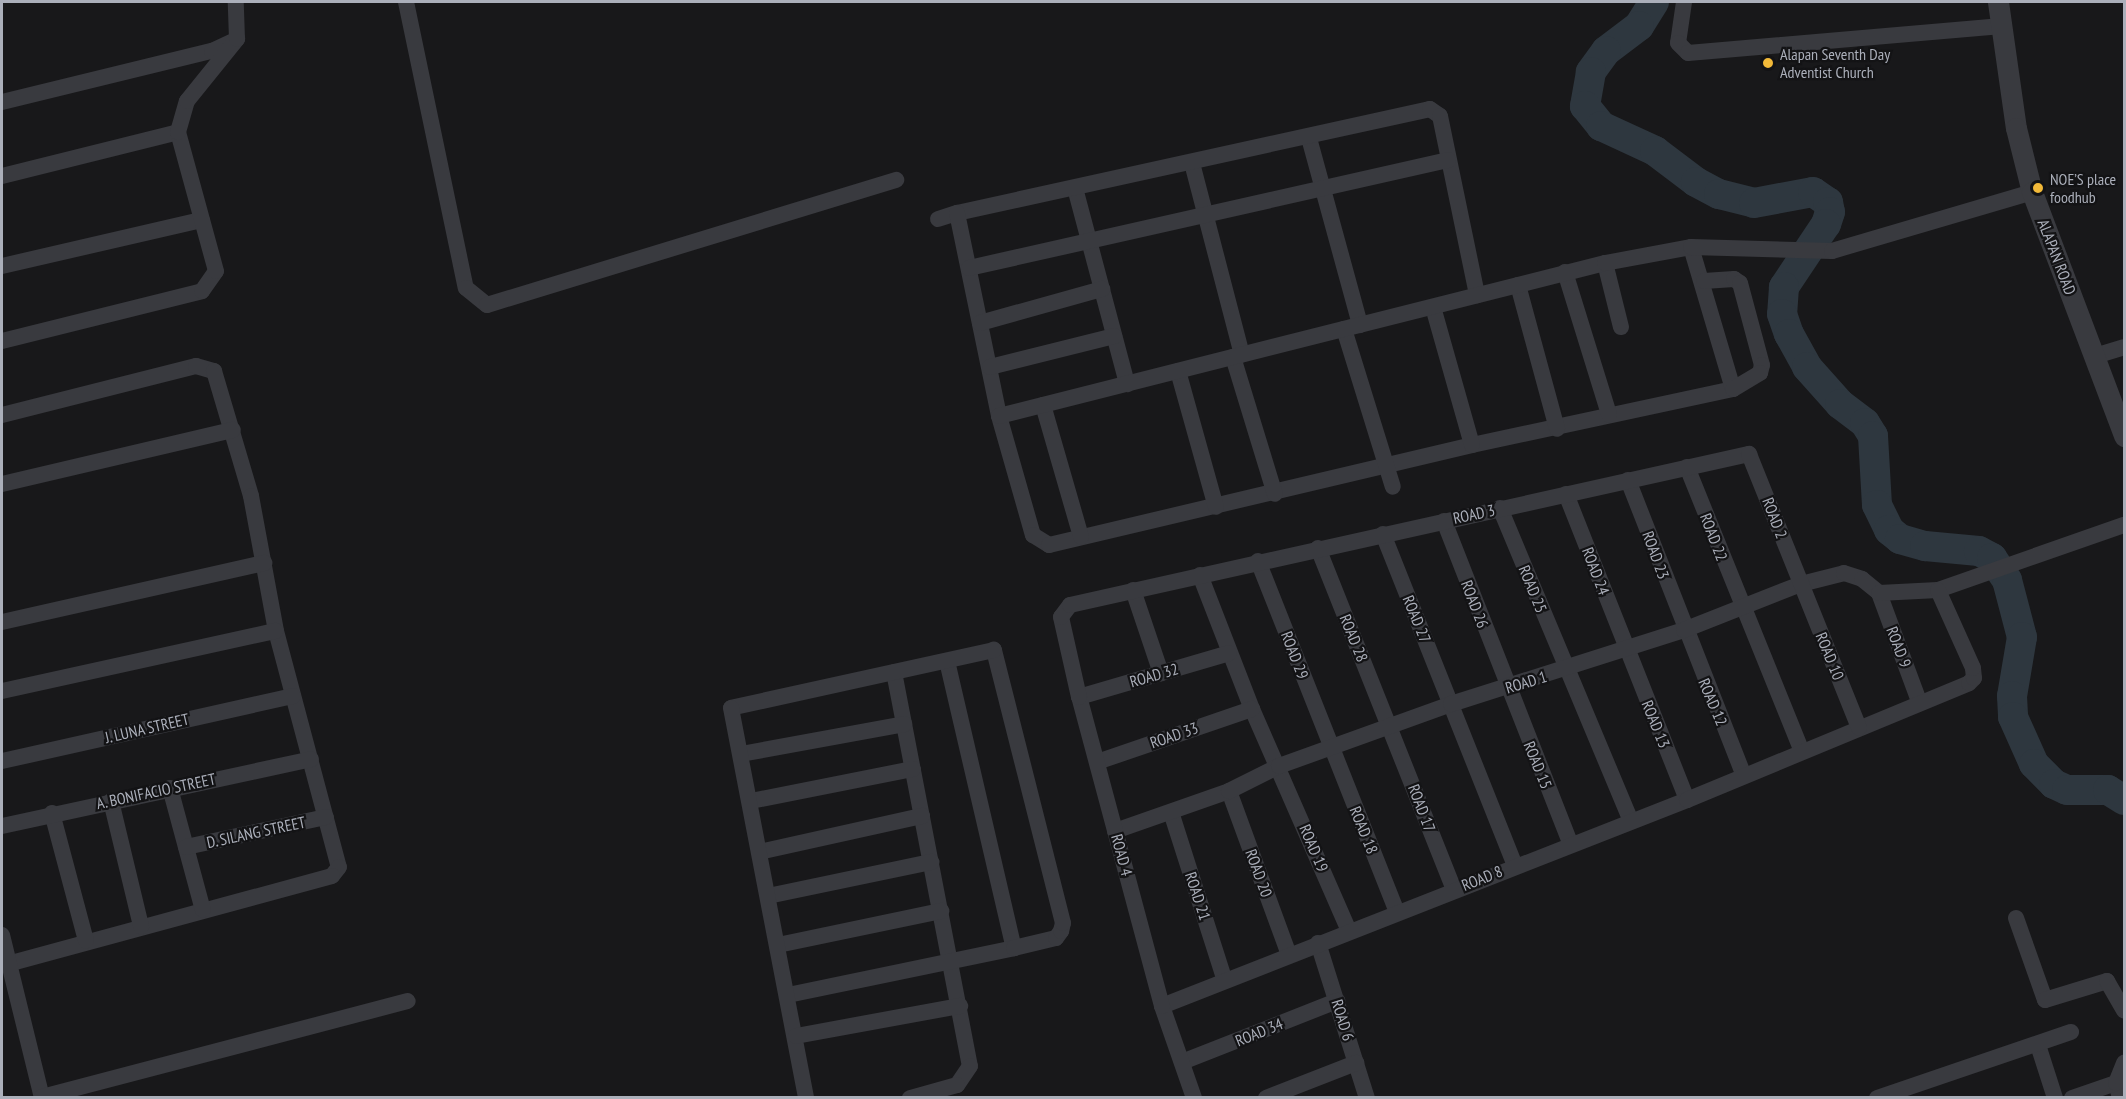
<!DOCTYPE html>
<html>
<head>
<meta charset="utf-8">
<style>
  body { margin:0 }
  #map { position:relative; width:2126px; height:1099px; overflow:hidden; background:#18181a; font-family:"PT Sans Narrow",sans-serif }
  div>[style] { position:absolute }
  .river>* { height:30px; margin:-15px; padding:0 15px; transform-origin:15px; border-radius:15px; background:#2e373f }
  .minor>* { height:16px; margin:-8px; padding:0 8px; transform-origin:8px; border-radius:8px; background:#393a3f }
  .tertiary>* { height:21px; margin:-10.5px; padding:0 10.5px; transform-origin:10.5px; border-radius:10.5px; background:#393a3f }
  .dots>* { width:16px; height:16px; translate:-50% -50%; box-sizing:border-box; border:3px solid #131315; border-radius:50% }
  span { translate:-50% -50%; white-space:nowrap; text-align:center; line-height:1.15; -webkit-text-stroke:4.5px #131315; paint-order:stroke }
  .poi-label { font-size:16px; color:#abafba }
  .left { translate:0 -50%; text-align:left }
  .street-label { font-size:16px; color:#abafba }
  .frame { position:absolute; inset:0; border:3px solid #abafba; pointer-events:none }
</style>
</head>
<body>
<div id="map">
  <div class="river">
    <i style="left:1654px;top:2px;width:28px;rotate:122deg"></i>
    <i style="left:1639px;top:26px;width:41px;rotate:142.9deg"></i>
    <i style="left:1606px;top:51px;width:26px;rotate:126deg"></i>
    <i style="left:1591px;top:72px;width:35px;rotate:100deg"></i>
    <i style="left:1585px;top:106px;width:26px;rotate:51deg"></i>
    <i style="left:1601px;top:126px;width:60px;rotate:24.8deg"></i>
    <i style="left:1655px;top:151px;width:51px;rotate:37.1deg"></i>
    <i style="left:1696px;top:182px;width:26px;rotate:28deg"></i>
    <i style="left:1719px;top:194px;width:36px;rotate:14deg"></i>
    <i style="left:1754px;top:203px;width:60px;rotate:-10.6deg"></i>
    <i style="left:1813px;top:192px;width:18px;rotate:34deg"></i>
    <i style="left:1828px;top:202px;width:10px;rotate:79deg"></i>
    <i style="left:1830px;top:212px;width:13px;rotate:108deg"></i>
    <i style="left:1826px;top:224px;width:76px;rotate:123.7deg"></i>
    <i style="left:1784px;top:287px;width:27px;rotate:94deg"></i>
    <i style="left:1782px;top:314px;width:21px;rotate:71deg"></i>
    <i style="left:1789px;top:334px;width:38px;rotate:61deg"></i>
    <i style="left:1807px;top:367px;width:50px;rotate:48.3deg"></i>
    <i style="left:1840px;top:404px;width:31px;rotate:37deg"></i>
    <i style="left:1865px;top:423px;width:15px;rotate:58deg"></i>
    <i style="left:1873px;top:436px;width:69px;rotate:86.7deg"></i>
    <i style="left:1877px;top:505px;width:28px;rotate:64deg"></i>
    <i style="left:1889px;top:530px;width:14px;rotate:39deg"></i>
    <i style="left:1900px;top:539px;width:26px;rotate:16deg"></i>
    <i style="left:1925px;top:546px;width:54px;rotate:5.3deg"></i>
    <i style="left:1979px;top:551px;width:15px;rotate:28deg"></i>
    <i style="left:1992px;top:558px;width:27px;rotate:56deg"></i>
    <i style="left:2007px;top:580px;width:59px;rotate:75.3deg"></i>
    <i style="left:2022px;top:637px;width:60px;rotate:99.6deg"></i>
    <i style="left:2012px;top:696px;width:21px;rotate:87deg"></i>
    <i style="left:2013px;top:717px;width:51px;rotate:65.9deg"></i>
    <i style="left:2034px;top:764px;width:28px;rotate:45deg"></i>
    <i style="left:2054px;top:784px;width:14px;rotate:25deg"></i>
    <i style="left:2067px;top:790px;width:41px"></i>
    <i style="left:2108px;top:790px;width:19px;rotate:32deg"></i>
  </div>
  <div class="minor">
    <i style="left:406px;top:2px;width:292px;rotate:78.2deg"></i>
    <i style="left:466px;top:288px;width:27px;rotate:39deg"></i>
    <i style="left:487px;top:305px;width:428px;rotate:-17deg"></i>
    <i style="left:1684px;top:2px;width:41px;rotate:98.3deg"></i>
    <i style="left:1678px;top:43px;width:14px;rotate:45deg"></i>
    <i style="left:1688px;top:53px;width:315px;rotate:-4.9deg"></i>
    <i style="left:2px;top:102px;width:216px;rotate:-13.7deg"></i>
    <i style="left:212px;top:51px;width:23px;rotate:-25deg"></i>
    <i style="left:1309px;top:138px;width:194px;rotate:74.7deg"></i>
    <i style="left:1192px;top:163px;width:198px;rotate:75.4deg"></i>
    <i style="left:2px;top:176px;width:181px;rotate:-14deg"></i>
    <i style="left:1075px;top:188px;width:203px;rotate:75.1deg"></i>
    <i style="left:957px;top:213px;width:484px;rotate:-12.4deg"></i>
    <i style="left:1430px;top:109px;width:12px;rotate:35deg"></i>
    <i style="left:1440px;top:116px;width:183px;rotate:78.3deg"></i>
    <i style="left:938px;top:219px;width:20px;rotate:-18deg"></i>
    <i style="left:957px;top:213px;width:207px;rotate:78.3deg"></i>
    <i style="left:999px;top:416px;width:124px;rotate:74.1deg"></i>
    <i style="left:1033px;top:535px;width:19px;rotate:32deg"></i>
    <i style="left:1049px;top:545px;width:435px;rotate:-13.3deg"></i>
    <i style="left:1472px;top:445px;width:267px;rotate:-12.1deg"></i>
    <i style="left:1733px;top:389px;width:148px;rotate:-106.5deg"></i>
    <i style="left:1605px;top:263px;width:66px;rotate:76deg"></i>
    <i style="left:2px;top:266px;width:205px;rotate:-13deg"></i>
    <i style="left:969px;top:268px;width:491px;rotate:-12.7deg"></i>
    <i style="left:1565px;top:272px;width:149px;rotate:72.8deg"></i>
    <i style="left:1704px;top:281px;width:30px;rotate:-4deg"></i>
    <i style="left:1734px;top:279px;width:7px;rotate:34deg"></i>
    <i style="left:1740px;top:283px;width:85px;rotate:75deg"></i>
    <i style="left:1762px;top:365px;width:8px;rotate:104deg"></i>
    <i style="left:1760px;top:373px;width:31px;rotate:149deg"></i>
    <i style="left:1518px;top:285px;width:149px;rotate:74.8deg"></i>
    <i style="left:1433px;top:307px;width:143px;rotate:74.2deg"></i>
    <i style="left:980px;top:323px;width:127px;rotate:-15.6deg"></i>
    <i style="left:1344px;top:329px;width:165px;rotate:72.8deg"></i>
    <i style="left:2px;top:341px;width:206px;rotate:-14deg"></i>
    <i style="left:202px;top:291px;width:24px;rotate:-55deg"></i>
    <i style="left:216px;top:271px;width:144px;rotate:-105.3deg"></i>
    <i style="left:178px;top:132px;width:32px;rotate:-74deg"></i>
    <i style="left:187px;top:101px;width:80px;rotate:-51.1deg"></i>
    <i style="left:237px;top:39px;width:37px;rotate:-92deg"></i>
    <i style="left:2095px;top:356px;width:30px;rotate:-17deg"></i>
    <i style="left:1233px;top:357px;width:143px;rotate:73deg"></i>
    <i style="left:990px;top:367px;width:128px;rotate:-14deg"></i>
    <i style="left:1178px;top:371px;width:141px;rotate:74.4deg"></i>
    <i style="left:1043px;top:405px;width:137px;rotate:73.9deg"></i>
    <i style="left:2px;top:415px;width:200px;rotate:-14.2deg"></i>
    <i style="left:196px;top:366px;width:19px;rotate:16deg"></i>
    <i style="left:214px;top:371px;width:130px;rotate:73.5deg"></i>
    <i style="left:251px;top:496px;width:137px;rotate:79.5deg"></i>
    <i style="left:276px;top:631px;width:244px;rotate:75.1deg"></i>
    <i style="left:339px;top:867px;width:11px;rotate:128deg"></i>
    <i style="left:332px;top:876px;width:335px;rotate:164.8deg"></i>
    <i style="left:999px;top:416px;width:625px;rotate:-14.17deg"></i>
    <i style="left:1605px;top:263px;width:87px;rotate:-10.5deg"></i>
    <i style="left:1691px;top:247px;width:141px;rotate:1.6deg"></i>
    <i style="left:1832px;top:251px;width:209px;rotate:-16.4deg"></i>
    <i style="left:1687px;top:467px;width:306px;rotate:68deg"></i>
    <i style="left:1628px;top:480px;width:316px;rotate:68.6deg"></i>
    <i style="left:2px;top:484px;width:237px;rotate:-13.2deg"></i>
    <i style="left:1566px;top:494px;width:329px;rotate:68.4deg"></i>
    <i style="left:1500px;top:508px;width:337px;rotate:67.3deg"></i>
    <i style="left:1444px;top:521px;width:346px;rotate:68.6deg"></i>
    <i style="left:1383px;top:534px;width:356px;rotate:68.3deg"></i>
    <i style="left:1318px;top:548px;width:367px;rotate:68.3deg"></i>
    <i style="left:1258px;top:561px;width:378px;rotate:68.4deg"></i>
    <i style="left:1200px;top:575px;width:144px;rotate:68.8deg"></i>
    <i style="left:1252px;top:709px;width:242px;rotate:66.4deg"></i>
    <i style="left:1133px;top:590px;width:88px;rotate:71.4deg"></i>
    <i style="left:1879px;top:593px;width:115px;rotate:69.7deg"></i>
    <i style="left:2px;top:622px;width:269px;rotate:-12.7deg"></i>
    <i style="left:947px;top:661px;width:295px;rotate:76.9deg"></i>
    <i style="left:894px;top:672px;width:401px;rotate:79.1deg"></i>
    <i style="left:970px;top:1066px;width:23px;rotate:124deg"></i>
    <i style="left:957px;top:1085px;width:49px;rotate:164.5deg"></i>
    <i style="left:2px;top:691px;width:280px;rotate:-12.4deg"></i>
    <i style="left:1079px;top:697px;width:156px;rotate:-16.3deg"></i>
    <i style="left:741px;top:754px;width:166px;rotate:-10.4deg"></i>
    <i style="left:2px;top:761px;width:298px;rotate:-12.6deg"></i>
    <i style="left:1097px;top:762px;width:164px;rotate:-18.9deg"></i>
    <i style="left:170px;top:788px;width:126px;rotate:74.9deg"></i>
    <i style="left:1229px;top:791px;width:175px;rotate:69.9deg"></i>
    <i style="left:111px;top:801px;width:129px;rotate:76.5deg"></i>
    <i style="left:751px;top:801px;width:165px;rotate:-11.2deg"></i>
    <i style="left:1171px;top:812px;width:177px;rotate:72.3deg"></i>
    <i style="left:52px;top:813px;width:132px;rotate:75.1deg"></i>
    <i style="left:2px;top:826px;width:316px;rotate:-12.2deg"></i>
    <i style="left:1115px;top:831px;width:121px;rotate:-19.3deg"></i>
    <i style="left:1229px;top:791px;width:56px;rotate:-26.6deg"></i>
    <i style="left:1279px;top:766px;width:183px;rotate:-19.8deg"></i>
    <i style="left:1451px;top:704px;width:244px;rotate:-17.6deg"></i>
    <i style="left:1684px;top:630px;width:126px;rotate:-21.5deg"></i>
    <i style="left:1801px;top:584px;width:44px;rotate:-14.3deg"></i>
    <i style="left:1844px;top:573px;width:19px;rotate:18deg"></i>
    <i style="left:1862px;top:579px;width:22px;rotate:39deg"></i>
    <i style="left:1879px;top:593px;width:59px;rotate:-2.9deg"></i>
    <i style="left:1938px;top:590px;width:197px;rotate:-19.3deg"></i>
    <i style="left:186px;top:847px;width:143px;rotate:-12.1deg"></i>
    <i style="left:759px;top:852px;width:167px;rotate:-12.5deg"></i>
    <i style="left:768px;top:896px;width:167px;rotate:-11.8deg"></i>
    <i style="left:2016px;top:918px;width:87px;rotate:70.5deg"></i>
    <i style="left:2045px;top:1000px;width:65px;rotate:-17deg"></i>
    <i style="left:2107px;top:981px;width:34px;rotate:60deg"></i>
    <i style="left:2px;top:935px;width:168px;rotate:76.2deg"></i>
    <i style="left:1318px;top:943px;width:163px;rotate:72.5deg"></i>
    <i style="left:778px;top:945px;width:167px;rotate:-11.8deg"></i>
    <i style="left:788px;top:995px;width:231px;rotate:-11.7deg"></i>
    <i style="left:1014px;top:948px;width:43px;rotate:-13.4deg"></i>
    <i style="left:1056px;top:938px;width:9px;rotate:-54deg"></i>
    <i style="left:1061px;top:931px;width:8px;rotate:-76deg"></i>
    <i style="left:1063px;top:923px;width:282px;rotate:-104.2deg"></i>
    <i style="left:994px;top:650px;width:269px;rotate:167.6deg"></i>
    <i style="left:731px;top:708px;width:397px;rotate:79.1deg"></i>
    <i style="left:1162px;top:1006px;width:564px;rotate:-21.42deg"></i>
    <i style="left:1687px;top:800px;width:305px;rotate:-22.5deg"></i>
    <i style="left:1969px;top:683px;width:7px;rotate:-45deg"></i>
    <i style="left:1974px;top:678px;width:10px;rotate:-96deg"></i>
    <i style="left:1973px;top:668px;width:85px;rotate:-114.2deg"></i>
    <i style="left:796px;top:1036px;width:167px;rotate:-10.4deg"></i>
    <i style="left:2038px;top:1045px;width:56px;rotate:72.2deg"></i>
    <i style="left:1182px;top:1062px;width:167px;rotate:-21.5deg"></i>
    <i style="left:2116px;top:1083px;width:16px;rotate:75deg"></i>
    <i style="left:42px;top:1097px;width:378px;rotate:-14.7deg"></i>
    <i style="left:1194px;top:1098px;width:97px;rotate:-109.2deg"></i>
    <i style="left:1162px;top:1006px;width:320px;rotate:-105deg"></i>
    <i style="left:1079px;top:697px;width:82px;rotate:-102.7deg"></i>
    <i style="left:1061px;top:617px;width:15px;rotate:-53deg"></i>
    <i style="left:1070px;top:605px;width:696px;rotate:-12.54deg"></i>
    <i style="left:1749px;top:454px;width:295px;rotate:68.1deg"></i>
    <i style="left:1266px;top:1098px;width:97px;rotate:-21.3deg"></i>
    <i style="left:1877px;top:1098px;width:205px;rotate:-18.8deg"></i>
    <i style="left:2072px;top:1098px;width:46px;rotate:-18.8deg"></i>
    <i style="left:2116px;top:1083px;width:22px;rotate:-68deg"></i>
  </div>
  <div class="tertiary">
    <i style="left:1998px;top:2px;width:127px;rotate:81.9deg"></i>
    <i style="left:2016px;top:128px;width:66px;rotate:76deg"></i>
    <i style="left:2032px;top:192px;width:261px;rotate:69.3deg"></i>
  </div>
  <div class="dots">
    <i style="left:1768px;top:63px;background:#f2b939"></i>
    <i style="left:2038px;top:188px;background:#f2b939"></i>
  </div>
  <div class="poi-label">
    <span class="left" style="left:1780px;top:63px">Alapan Seventh Day<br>Adventist Church</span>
    <span class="left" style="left:2050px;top:188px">NOE’S place<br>foodhub</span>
  </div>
  <div class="street-label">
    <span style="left:2057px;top:257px;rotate:69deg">ALAPAN ROAD</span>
    <span style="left:1474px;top:514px;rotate:-12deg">ROAD 3</span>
    <span style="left:1775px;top:518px;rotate:69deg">ROAD 2</span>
    <span style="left:1714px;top:537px;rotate:69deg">ROAD 22</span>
    <span style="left:1656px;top:555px;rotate:70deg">ROAD 23</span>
    <span style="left:1596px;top:571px;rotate:69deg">ROAD 24</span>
    <span style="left:1533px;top:589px;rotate:68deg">ROAD 25</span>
    <span style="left:1475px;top:604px;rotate:69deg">ROAD 26</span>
    <span style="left:1417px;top:619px;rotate:68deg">ROAD 27</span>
    <span style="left:1354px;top:638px;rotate:68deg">ROAD 28</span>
    <span style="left:1899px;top:647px;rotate:69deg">ROAD 9</span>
    <span style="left:1295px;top:655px;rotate:69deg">ROAD 29</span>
    <span style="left:1830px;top:656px;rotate:68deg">ROAD 10</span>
    <span style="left:1154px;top:675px;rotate:-16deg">ROAD 32</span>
    <span style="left:1526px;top:682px;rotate:-17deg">ROAD 1</span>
    <span style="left:1713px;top:702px;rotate:67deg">ROAD 12</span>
    <span style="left:1656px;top:724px;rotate:68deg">ROAD 13</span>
    <span style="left:147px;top:728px;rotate:-13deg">J. LUNA STREET</span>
    <span style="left:1174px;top:735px;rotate:-19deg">ROAD 33</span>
    <span style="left:1538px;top:765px;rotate:68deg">ROAD 15</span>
    <span style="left:156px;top:791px;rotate:-12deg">A. BONIFACIO STREET</span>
    <span style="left:1422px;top:808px;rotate:69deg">ROAD 17</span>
    <span style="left:1364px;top:830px;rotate:68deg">ROAD 18</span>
    <span style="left:256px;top:832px;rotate:-12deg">D. SILANG STREET</span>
    <span style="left:1314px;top:848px;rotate:67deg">ROAD 19</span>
    <span style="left:1122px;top:855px;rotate:75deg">ROAD 4</span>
    <span style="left:1259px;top:873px;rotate:70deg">ROAD 20</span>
    <span style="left:1482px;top:878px;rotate:-22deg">ROAD 8</span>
    <span style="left:1198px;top:896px;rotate:72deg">ROAD 21</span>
    <span style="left:1343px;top:1020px;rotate:73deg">ROAD 6</span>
    <span style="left:1259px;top:1032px;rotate:-22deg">ROAD 34</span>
  </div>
  <div class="frame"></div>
</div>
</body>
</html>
